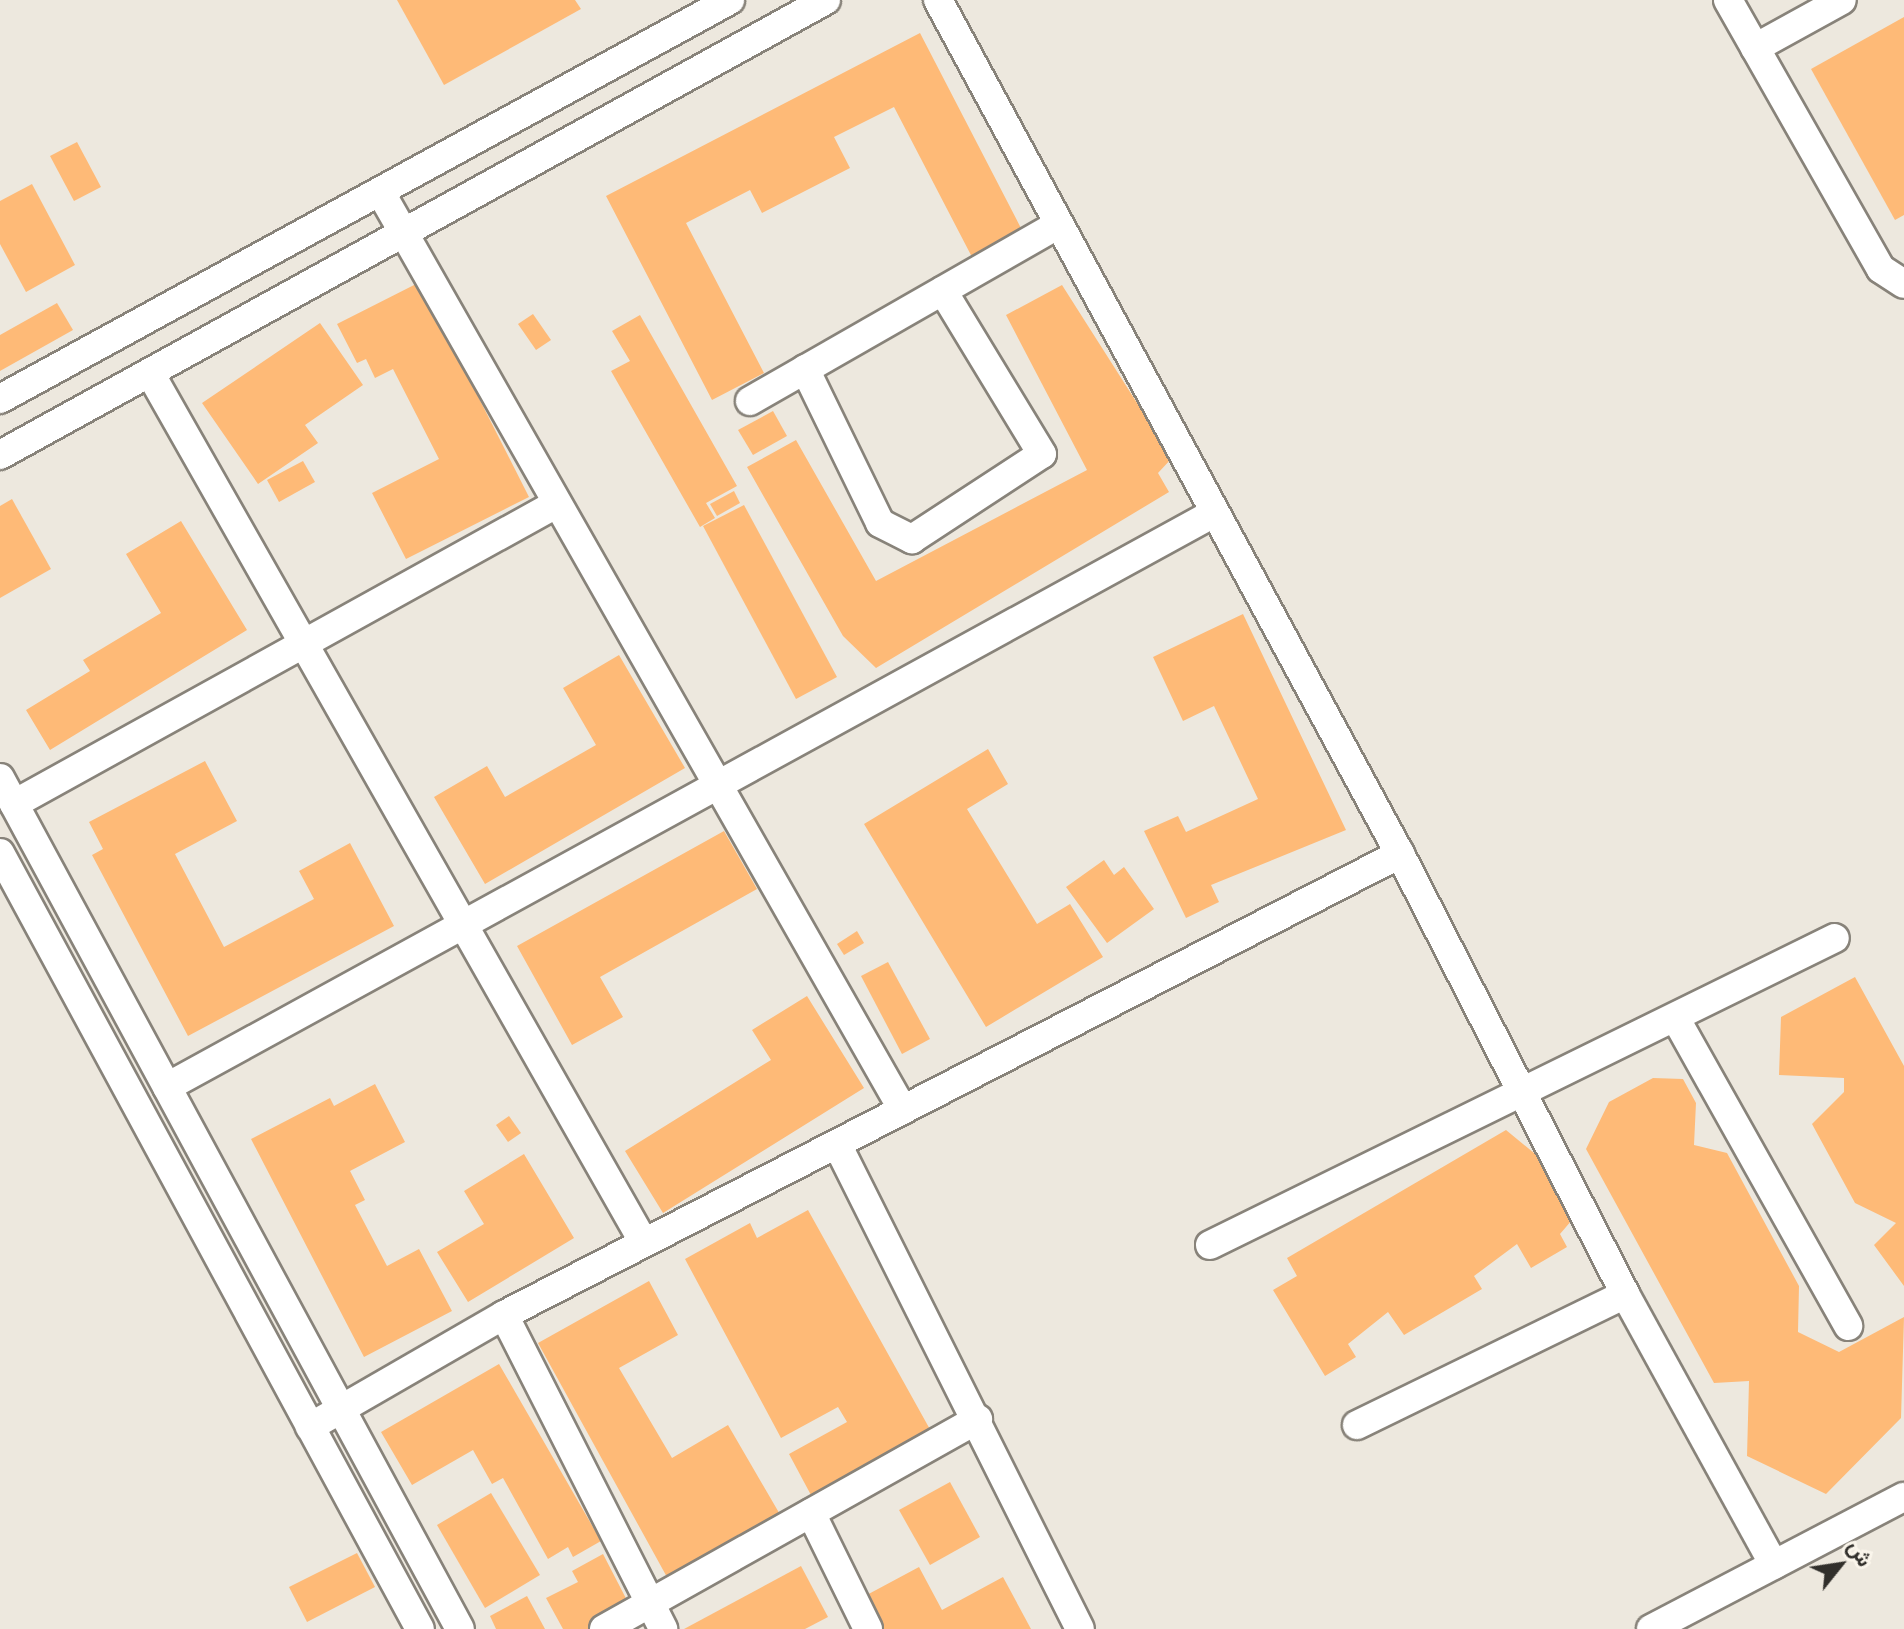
<!DOCTYPE html>
<html>
<head>
<meta charset="utf-8">
<style>
  body { margin:0 }
  #map { position:relative; width:1904px; height:1629px; overflow:hidden; background:#ede8de; font-family:"Golos Text",Vazirmatn,sans-serif }
  div>[style] { position:absolute }
  .building>* { inset:0; background:#feba77 }
  .roads { filter:drop-shadow(2px 0 #88837a) drop-shadow(-2px 0 #88837a) drop-shadow(0 2px #88837a) drop-shadow(0 -2px #88837a) }
  .minor>* { height:28px; margin:-14px; padding:0 14px; transform-origin:14px; border-radius:14px; background:#fff }
  span { translate:-50% -50%; white-space:nowrap; text-align:center; line-height:1.15; -webkit-text-stroke:7px #faf5eb; paint-order:stroke }
  .north { position:absolute; left:1800px; top:1525px; width:80px; height:80px; -webkit-text-stroke:6px #faf5eb; paint-order:stroke; rotate:60deg; font-size:22px; font-weight:700; line-height:32px; text-align:center; color:#312f2b }
  .north::after { content:''; display:block; margin:auto; width:28px; height:36px; background:#312f2b; clip-path:polygon(50% 0,100% 100%,50% 72%,0 100%) }
</style>
</head>
<body>
<div id="map">
  <div class="building">
    <i style="clip-path:polygon(397px 0,575px 0,581px 9px,444px 85px)"></i>
    <i style="clip-path:polygon(1904px 17px,1904px 215px,1895px 220px,1811px 69px)"></i>
    <i style="clip-path:polygon(920px 33px,1023px 232px,973px 259px,894px 107px,834px 137px,850px 168px,762px 213px,750px 190px,686px 223px,764px 373px,712px 400px,606px 196px)"></i>
    <i style="clip-path:polygon(77px 142px,101px 187px,74px 201px,50px 156px)"></i>
    <i style="clip-path:polygon(32px 184px,75px 265px,26px 292px,0 244px,0 201px)"></i>
    <i style="clip-path:polygon(420px 282px,529px 497px,406px 559px,372px 493px,439px 459px,393px 369px,375px 378px,366px 359px,357px 363px,337px 324px)"></i>
    <i style="clip-path:polygon(1062px 285px,1172px 458px,1158px 473px,1169px 492px,876px 668px,843px 636px,747px 467px,796px 440px,876px 581px,1087px 470px,1006px 315px)"></i>
    <i style="clip-path:polygon(57px 303px,73px 330px,0 371px,0 335px)"></i>
    <i style="clip-path:polygon(533px 314px,551px 340px,536px 350px,518px 324px)"></i>
    <i style="clip-path:polygon(640px 315px,737px 486px,706px 503px,715px 518px,700px 527px,611px 371px,630px 361px,612px 331px)"></i>
    <i style="clip-path:polygon(320px 323px,363px 385px,305px 425px,318px 443px,258px 484px,202px 403px)"></i>
    <i style="clip-path:polygon(773px 411px,787px 436px,753px 455px,738px 430px)"></i>
    <i style="clip-path:polygon(303px 461px,315px 482px,279px 502px,267px 480px)"></i>
    <i style="clip-path:polygon(734px 491px,740px 503px,717px 516px,710px 504px)"></i>
    <i style="clip-path:polygon(12px 499px,51px 569px,0 598px,0 506px)"></i>
    <i style="clip-path:polygon(744px 505px,837px 677px,796px 699px,703px 526px)"></i>
    <i style="clip-path:polygon(181px 521px,247px 630px,50px 750px,26px 710px,90px 671px,83px 660px,161px 613px,126px 554px)"></i>
    <i style="clip-path:polygon(1243px 614px,1346px 830px,1211px 885px,1219px 902px,1186px 918px,1144px 831px,1178px 816px,1186px 832px,1258px 799px,1214px 706px,1183px 721px,1153px 657px)"></i>
    <i style="clip-path:polygon(619px 655px,685px 768px,485px 884px,434px 797px,487px 766px,505px 797px,596px 745px,563px 688px)"></i>
    <i style="clip-path:polygon(988px 749px,1008px 784px,967px 809px,1037px 924px,1070px 904px,1103px 957px,986px 1027px,864px 824px)"></i>
    <i style="clip-path:polygon(205px 761px,237px 821px,175px 854px,224px 947px,314px 899px,299px 871px,350px 843px,394px 926px,188px 1036px,92px 855px,103px 849px,89px 822px)"></i>
    <i style="clip-path:polygon(724px 831px,757px 889px,600px 977px,623px 1017px,572px 1045px,517px 946px)"></i>
    <i style="clip-path:polygon(1104px 860px,1114px 875px,1124px 867px,1154px 909px,1107px 943px,1066px 887px)"></i>
    <i style="clip-path:polygon(857px 931px,864px 943px,844px 955px,837px 944px)"></i>
    <i style="clip-path:polygon(888px 962px,930px 1039px,902px 1054px,861px 976px)"></i>
    <i style="clip-path:polygon(1855px 977px,1904px 1066px,1904px 1286px,1874px 1245px,1896px 1223px,1855px 1203px,1812px 1124px,1844px 1092px,1844px 1078px,1779px 1075px,1781px 1017px)"></i>
    <i style="clip-path:polygon(807px 996px,864px 1088px,663px 1213px,625px 1151px,771px 1060px,752px 1030px)"></i>
    <i style="clip-path:polygon(1653px 1078px,1683px 1079px,1696px 1103px,1694px 1145px,1727px 1153px,1799px 1286px,1798px 1332px,1839px 1352px,1904px 1317px,1901px 1418px,1826px 1494px,1747px 1456px,1749px 1381px,1714px 1383px,1586px 1149px,1609px 1102px)"></i>
    <i style="clip-path:polygon(375px 1084px,405px 1142px,350px 1171px,365px 1200px,355px 1205px,387px 1266px,419px 1249px,452px 1311px,364px 1357px,251px 1139px,330px 1098px,334px 1106px)"></i>
    <i style="clip-path:polygon(509px 1116px,521px 1133px,508px 1142px,496px 1125px)"></i>
    <i style="clip-path:polygon(1506px 1130px,1551px 1167px,1578px 1213px,1560px 1234px,1567px 1247px,1531px 1268px,1517px 1244px,1474px 1276px,1482px 1289px,1404px 1335px,1388px 1312px,1348px 1344px,1356px 1357px,1325px 1376px,1273px 1290px,1297px 1276px,1287px 1258px)"></i>
    <i style="clip-path:polygon(524px 1154px,574px 1238px,468px 1302px,437px 1252px,484px 1224px,464px 1191px)"></i>
    <i style="clip-path:polygon(808px 1210px,932px 1433px,819px 1510px,789px 1454px,847px 1422px,838px 1407px,781px 1438px,685px 1259px,750px 1223px,757px 1238px)"></i>
    <i style="clip-path:polygon(649px 1281px,678px 1335px,619px 1368px,672px 1458px,728px 1425px,785px 1523px,673px 1588px,538px 1343px)"></i>
    <i style="clip-path:polygon(499px 1364px,601px 1541px,573px 1557px,568px 1547px,548px 1559px,503px 1478px,492px 1484px,473px 1450px,412px 1485px,381px 1432px)"></i>
    <i style="clip-path:polygon(950px 1482px,980px 1537px,930px 1565px,899px 1510px)"></i>
    <i style="clip-path:polygon(491px 1493px,540px 1575px,485px 1608px,437px 1525px)"></i>
    <i style="clip-path:polygon(357px 1553px,375px 1587px,307px 1622px,289px 1587px)"></i>
    <i style="clip-path:polygon(603px 1554px,632px 1610px,591px 1629px,563px 1629px,546px 1598px,578px 1582px,572px 1571px)"></i>
    <i style="clip-path:polygon(801px 1566px,828px 1617px,805px 1629px,684px 1629px)"></i>
    <i style="clip-path:polygon(919px 1567px,942px 1610px,1003px 1577px,1031px 1629px,880px 1629px,863px 1597px)"></i>
    <i style="clip-path:polygon(527px 1596px,545px 1629px,496px 1629px,490px 1616px)"></i>
  </div>
  <div class="roads">
    <div class="minor">
      <i style="left:938px;top:0;width:971px;rotate:61.59deg"></i>
      <i style="left:1400px;top:854px;width:494px;rotate:62.9deg"></i>
      <i style="left:1625px;top:1294px;width:309px;rotate:61.2deg"></i>
      <i style="left:1728px;top:0;width:309px;rotate:60.4deg"></i>
      <i style="left:1881px;top:269px;width:27px;rotate:33deg"></i>
      <i style="left:1755px;top:48px;width:99px;rotate:-28.9deg"></i>
      <i style="left:381px;top:193px;width:1055px;rotate:60.35deg"></i>
      <i style="left:805px;top:369px;width:171px;rotate:64deg"></i>
      <i style="left:880px;top:523px;width:36px;rotate:27deg"></i>
      <i style="left:912px;top:539px;width:155px;rotate:-33.2deg"></i>
      <i style="left:1042px;top:454px;width:191px;rotate:-121.3deg"></i>
      <i style="left:150px;top:373px;width:1000px;rotate:60.41deg"></i>
      <i style="left:0;top:399px;width:832px;rotate:-28.66deg"></i>
      <i style="left:750px;top:401px;width:354px;rotate:-29.8deg"></i>
      <i style="left:0;top:455px;width:943px;rotate:-28.85deg"></i>
      <i style="left:0;top:778px;width:967px;rotate:61.61deg"></i>
      <i style="left:14px;top:804px;width:619px;rotate:-28.96deg"></i>
      <i style="left:0;top:853px;width:882px;rotate:61.58deg"></i>
      <i style="left:1676px;top:1019px;width:352px;rotate:60.7deg"></i>
      <i style="left:167px;top:1087px;width:1194px;rotate:-28.73deg"></i>
      <i style="left:837px;top:1144px;width:542px;rotate:63.39deg"></i>
      <i style="left:1210px;top:1245px;width:696px;rotate:-26.16deg"></i>
      <i style="left:504px;top:1315px;width:352px;rotate:63.1deg"></i>
      <i style="left:1357px;top:1425px;width:298px;rotate:-26deg"></i>
      <i style="left:310px;top:1427px;width:224px;rotate:-30deg"></i>
      <i style="left:504px;top:1315px;width:1008px;rotate:-27.23deg"></i>
      <i style="left:811px;top:1513px;width:129px;rotate:63.8deg"></i>
      <i style="left:604px;top:1629px;width:429px;rotate:-29.3deg"></i>
      <i style="left:1651px;top:1629px;width:285px;rotate:-27.6deg"></i>
    </div>
  </div>
  <div class="north">ش</div>
</div>
</body>
</html>
